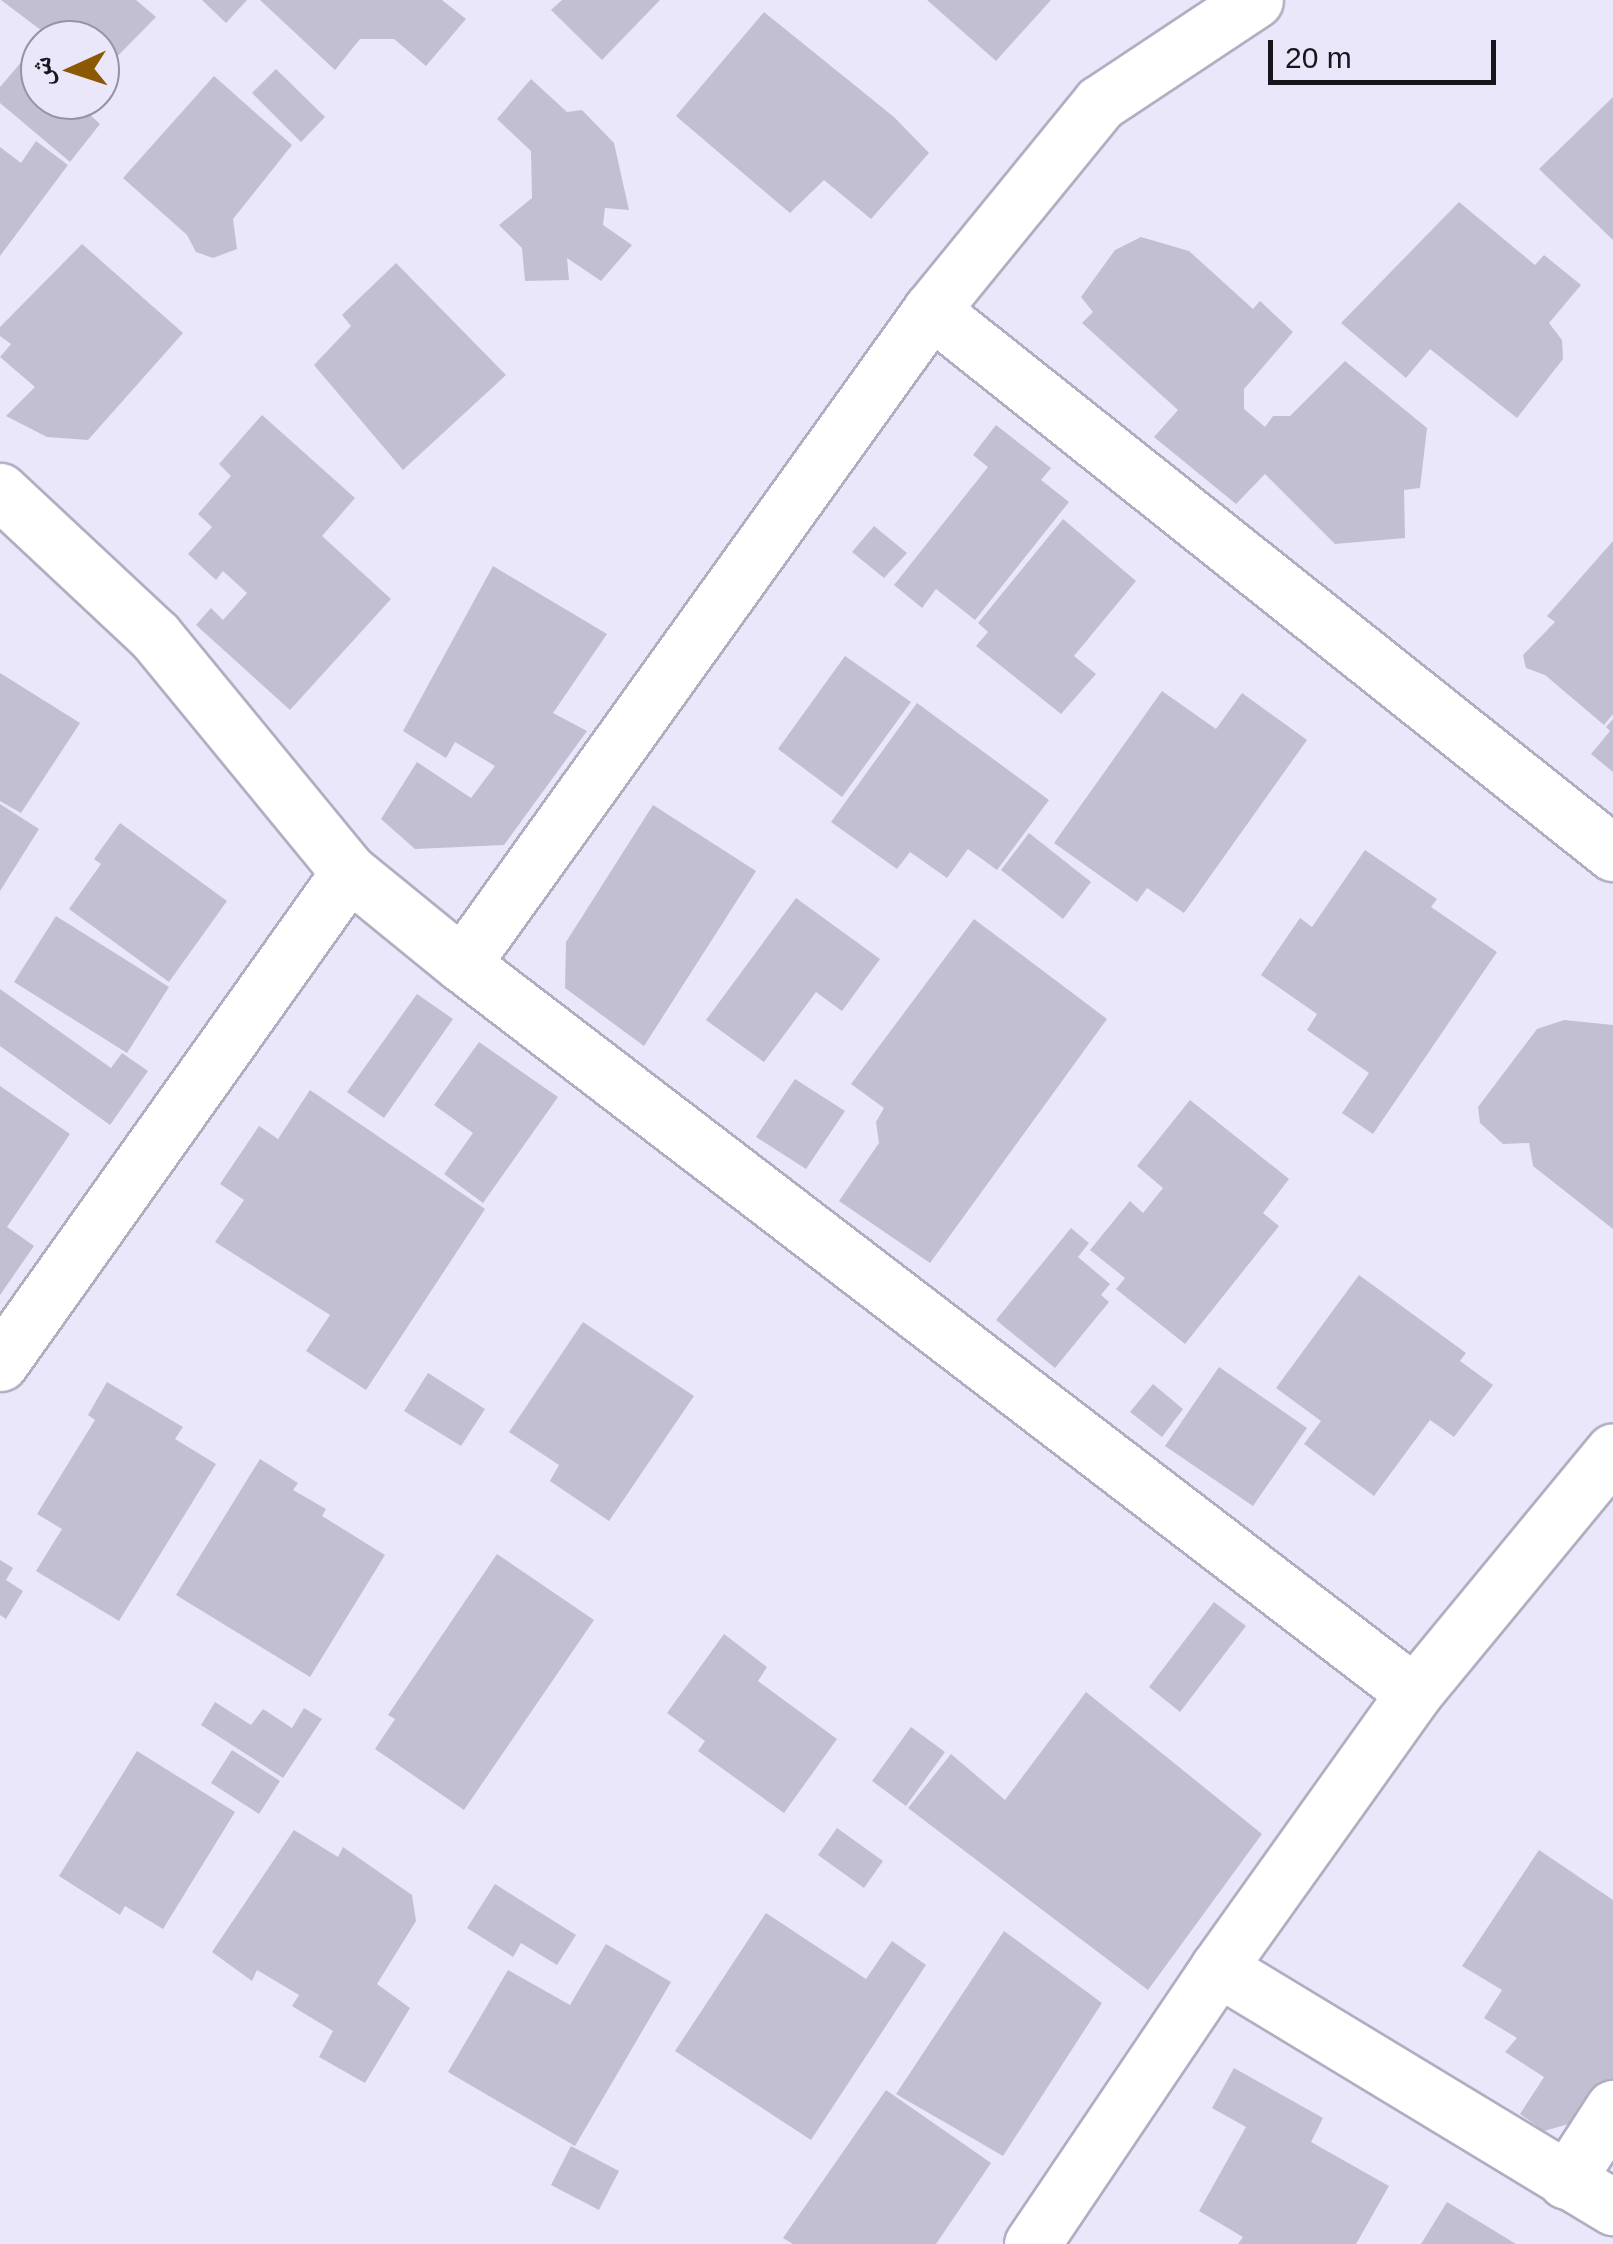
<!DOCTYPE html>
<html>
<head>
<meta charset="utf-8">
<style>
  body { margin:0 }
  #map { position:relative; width:1613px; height:2244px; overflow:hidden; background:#eae7fb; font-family:Helvetica,"Noto Naskh Arabic",sans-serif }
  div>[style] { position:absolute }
  .building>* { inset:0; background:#c3bfd3 }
  .roads { filter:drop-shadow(2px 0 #b1aec1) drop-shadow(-2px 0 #b1aec1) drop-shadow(0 2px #b1aec1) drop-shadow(0 -2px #b1aec1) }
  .street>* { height:55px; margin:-27.5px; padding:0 27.5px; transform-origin:27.5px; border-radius:27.5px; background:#fff }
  span { translate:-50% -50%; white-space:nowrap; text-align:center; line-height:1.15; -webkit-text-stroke:10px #eae7fb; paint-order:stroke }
  .north { position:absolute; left:20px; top:20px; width:100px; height:100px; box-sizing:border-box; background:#eae7fb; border:2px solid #9693a2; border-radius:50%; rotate:267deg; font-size:28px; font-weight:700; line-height:40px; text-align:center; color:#18161d }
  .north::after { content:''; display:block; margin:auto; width:35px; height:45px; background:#8b5803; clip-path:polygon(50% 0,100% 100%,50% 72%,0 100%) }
  .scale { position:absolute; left:1268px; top:40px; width:228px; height:45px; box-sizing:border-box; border:5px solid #18161d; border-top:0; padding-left:12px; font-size:30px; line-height:35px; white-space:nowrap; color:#18161d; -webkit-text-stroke:8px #eae7fb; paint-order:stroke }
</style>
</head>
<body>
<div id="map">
  <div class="building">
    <i style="clip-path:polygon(1px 0,136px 0,156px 17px,100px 74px,100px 40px,40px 40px,46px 34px)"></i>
    <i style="clip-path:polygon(202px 0,247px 0,226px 23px)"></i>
    <i style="clip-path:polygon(260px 0,442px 0,466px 19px,426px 66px,394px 39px,360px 39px,335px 70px)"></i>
    <i style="clip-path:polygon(562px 0,660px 0,602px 60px,551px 10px)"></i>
    <i style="clip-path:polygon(927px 0,1051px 0,996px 61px)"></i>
    <i style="clip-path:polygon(764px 12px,894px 117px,929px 153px,871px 219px,824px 180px,790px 213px,676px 116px)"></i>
    <i style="clip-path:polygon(40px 40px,40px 100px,74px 100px,100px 124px,70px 162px,0 103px,0 87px)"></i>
    <i style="clip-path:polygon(276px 69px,325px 117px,301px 142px,252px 93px)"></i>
    <i style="clip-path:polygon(214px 76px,292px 145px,233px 219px,237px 249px,213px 258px,196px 252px,187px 235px,123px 178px)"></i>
    <i style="clip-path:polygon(531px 79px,567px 112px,582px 110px,614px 143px,629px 210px,605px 208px,603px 225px,632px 245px,601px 281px,567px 258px,569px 280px,525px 281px,522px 248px,499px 225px,532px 198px,531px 151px,497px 119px)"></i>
    <i style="clip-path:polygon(1613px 97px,1613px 240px,1539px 169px)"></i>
    <i style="clip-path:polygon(36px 141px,68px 165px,0 256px,0 147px,21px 163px)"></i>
    <i style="clip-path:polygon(1459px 202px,1535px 265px,1544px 255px,1581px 285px,1549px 323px,1562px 340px,1563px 359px,1517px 418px,1430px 349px,1406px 378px,1341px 323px)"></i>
    <i style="clip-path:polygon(1141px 237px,1189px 251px,1253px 309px,1260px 301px,1293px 332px,1244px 389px,1244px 409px,1265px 427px,1273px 416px,1290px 416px,1345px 361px,1427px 428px,1420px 488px,1404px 490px,1405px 538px,1335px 544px,1265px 474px,1236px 504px,1154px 437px,1178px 410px,1082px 323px,1093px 312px,1081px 297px,1115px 250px)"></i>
    <i style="clip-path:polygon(82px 244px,183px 333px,88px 440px,47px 437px,6px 416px,35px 387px,0 357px,11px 344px,0 336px,0 327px)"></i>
    <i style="clip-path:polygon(396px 263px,506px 375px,403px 470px,314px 365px,351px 326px,342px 315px)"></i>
    <i style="clip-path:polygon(262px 415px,355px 498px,322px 536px,391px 599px,290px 710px,196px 625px,211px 608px,223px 620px,247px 593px,223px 571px,216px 580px,188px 554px,212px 527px,198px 514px,231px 476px,219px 464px)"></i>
    <i style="clip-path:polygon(996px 425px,1051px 468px,1041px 480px,1069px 502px,975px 620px,936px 589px,922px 608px,894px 585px,988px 467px,973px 455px)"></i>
    <i style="clip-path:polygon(1063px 519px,1136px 581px,1074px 656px,1096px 674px,1061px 714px,976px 646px,988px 632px,978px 623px)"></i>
    <i style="clip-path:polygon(874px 526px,907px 553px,884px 578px,852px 552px)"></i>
    <i style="clip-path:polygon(1613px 541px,1613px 714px,1604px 725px,1545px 675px,1526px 668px,1523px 655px,1555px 622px,1547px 616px)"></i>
    <i style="clip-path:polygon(493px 566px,607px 634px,553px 713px,587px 731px,504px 845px,415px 849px,381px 819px,417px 762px,471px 798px,495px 766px,455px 742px,446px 758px,403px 731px)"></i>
    <i style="clip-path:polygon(845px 656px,911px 702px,842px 797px,778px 749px)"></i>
    <i style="clip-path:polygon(0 673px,80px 723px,21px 813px,0 801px)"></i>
    <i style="clip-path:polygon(1162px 691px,1216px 729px,1242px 693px,1307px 740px,1184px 913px,1147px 888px,1137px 902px,1054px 843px)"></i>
    <i style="clip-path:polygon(917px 703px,1049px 800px,997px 870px,968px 849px,947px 878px,910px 852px,897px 869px,831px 822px)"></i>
    <i style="clip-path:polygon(1613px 719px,1613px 772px,1591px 754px,1610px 731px,1606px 727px)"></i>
    <i style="clip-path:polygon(0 804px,39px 829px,0 891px)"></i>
    <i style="clip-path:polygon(653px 805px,756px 871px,644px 1046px,565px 988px,566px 942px)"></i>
    <i style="clip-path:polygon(120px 823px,227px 901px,169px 982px,69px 909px,101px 864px,94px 859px)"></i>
    <i style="clip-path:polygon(1029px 833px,1091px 882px,1063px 919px,1001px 870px)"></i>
    <i style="clip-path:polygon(1365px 850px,1437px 899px,1431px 907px,1497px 952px,1373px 1134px,1342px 1113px,1369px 1073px,1307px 1030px,1317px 1014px,1261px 975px,1300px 918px,1312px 927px)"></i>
    <i style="clip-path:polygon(796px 898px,880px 959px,842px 1011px,816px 992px,764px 1062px,706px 1020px)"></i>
    <i style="clip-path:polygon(56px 916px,169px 987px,127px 1053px,14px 982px)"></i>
    <i style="clip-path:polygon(974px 919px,1107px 1019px,930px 1263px,839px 1201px,879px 1143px,876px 1122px,884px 1108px,851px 1084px)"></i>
    <i style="clip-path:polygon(0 989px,111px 1068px,122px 1053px,148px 1071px,110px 1125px,0 1046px)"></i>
    <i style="clip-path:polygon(417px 994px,453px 1019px,384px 1118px,347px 1092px)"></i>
    <i style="clip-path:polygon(1564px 1020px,1613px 1025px,1613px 1229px,1533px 1166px,1529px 1143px,1503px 1144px,1480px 1123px,1478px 1107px,1537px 1029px)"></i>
    <i style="clip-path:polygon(479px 1042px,558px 1097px,483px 1203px,444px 1174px,473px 1133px,434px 1105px)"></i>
    <i style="clip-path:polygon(795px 1079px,845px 1111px,806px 1169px,756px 1137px)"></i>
    <i style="clip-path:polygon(0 1086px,70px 1134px,7px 1227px,34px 1246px,0 1295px)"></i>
    <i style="clip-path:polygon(310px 1090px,485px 1209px,366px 1390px,306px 1351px,330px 1315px,215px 1242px,244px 1200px,220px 1184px,259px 1126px,278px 1139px)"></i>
    <i style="clip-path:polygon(1190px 1100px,1289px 1179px,1263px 1213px,1279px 1226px,1185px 1344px,1116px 1289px,1125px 1278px,1090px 1250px,1130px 1201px,1143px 1213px,1163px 1188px,1137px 1166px)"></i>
    <i style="clip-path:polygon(1071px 1228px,1089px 1243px,1078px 1257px,1110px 1284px,1101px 1295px,1109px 1302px,1055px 1368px,996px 1320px)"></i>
    <i style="clip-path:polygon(1359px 1275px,1466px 1353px,1460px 1361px,1493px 1385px,1454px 1437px,1430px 1420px,1374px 1496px,1304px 1444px,1321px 1421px,1276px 1388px)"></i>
    <i style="clip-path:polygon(583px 1322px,694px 1396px,609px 1521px,550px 1481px,559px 1465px,509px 1432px)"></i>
    <i style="clip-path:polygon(1219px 1367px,1307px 1428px,1253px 1506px,1165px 1446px)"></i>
    <i style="clip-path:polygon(428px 1373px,485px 1409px,461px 1446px,404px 1411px)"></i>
    <i style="clip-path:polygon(107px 1382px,183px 1427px,175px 1439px,216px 1464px,119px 1621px,36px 1571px,62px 1529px,37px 1514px,95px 1420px,88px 1415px)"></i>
    <i style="clip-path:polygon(1153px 1384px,1183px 1409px,1162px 1437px,1130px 1412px)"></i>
    <i style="clip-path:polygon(260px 1459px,298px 1483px,293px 1490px,326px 1509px,322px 1516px,385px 1555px,310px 1677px,176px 1595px)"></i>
    <i style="clip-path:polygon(497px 1554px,594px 1620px,464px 1810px,375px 1749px,395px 1719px,388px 1715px)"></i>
    <i style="clip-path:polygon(0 1560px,13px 1568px,6px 1580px,23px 1591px,6px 1619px,0 1615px)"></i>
    <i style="clip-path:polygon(1214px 1602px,1246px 1626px,1180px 1712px,1149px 1687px)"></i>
    <i style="clip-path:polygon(724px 1634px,767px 1667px,758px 1681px,837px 1739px,784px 1813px,698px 1751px,705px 1741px,667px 1713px)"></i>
    <i style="clip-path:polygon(1086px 1692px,1262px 1834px,1148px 1990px,908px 1808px,951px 1754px,1005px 1800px)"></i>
    <i style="clip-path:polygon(215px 1702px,251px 1725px,263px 1709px,292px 1728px,304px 1708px,322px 1719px,283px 1778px,201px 1725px)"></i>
    <i style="clip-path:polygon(911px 1727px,945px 1752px,906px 1806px,872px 1781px)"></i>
    <i style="clip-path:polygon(232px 1750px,280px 1781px,259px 1814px,211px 1783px)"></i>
    <i style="clip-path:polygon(137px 1751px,235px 1812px,163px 1929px,125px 1906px,120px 1915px,59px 1876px)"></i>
    <i style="clip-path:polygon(837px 1828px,883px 1861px,864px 1888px,818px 1855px)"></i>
    <i style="clip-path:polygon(294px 1830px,338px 1857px,343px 1847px,412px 1895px,416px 1921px,377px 1984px,410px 2008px,365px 2083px,319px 2057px,333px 2031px,292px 2006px,299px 1995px,257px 1970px,252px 1981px,212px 1952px)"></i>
    <i style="clip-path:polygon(1539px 1850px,1613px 1900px,1613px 2091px,1597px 2116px,1544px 2131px,1520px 2114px,1544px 2077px,1505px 2052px,1517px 2038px,1484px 2018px,1502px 1990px,1462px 1966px)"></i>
    <i style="clip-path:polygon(495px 1884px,576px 1935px,557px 1965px,521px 1943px,513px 1957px,467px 1928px)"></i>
    <i style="clip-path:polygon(766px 1913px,866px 1979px,892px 1941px,926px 1965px,811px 2140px,675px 2051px)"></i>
    <i style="clip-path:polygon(1004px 1931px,1102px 2003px,1003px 2156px,896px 2094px)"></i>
    <i style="clip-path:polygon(606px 1944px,671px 1982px,575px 2146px,448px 2072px,508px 1970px,570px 2005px)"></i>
    <i style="clip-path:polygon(1234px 2068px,1323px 2118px,1311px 2142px,1389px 2186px,1356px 2244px,1238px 2244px,1243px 2237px,1199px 2211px,1246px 2127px,1212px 2108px)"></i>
    <i style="clip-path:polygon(886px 2090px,991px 2163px,936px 2244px,793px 2244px,783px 2238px)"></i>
    <i style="clip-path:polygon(571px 2146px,619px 2171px,599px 2210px,551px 2185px)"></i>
    <i style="clip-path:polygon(1447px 2202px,1516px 2244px,1421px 2244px)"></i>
  </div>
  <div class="roads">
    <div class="street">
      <i style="left:931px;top:310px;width:872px;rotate:38.53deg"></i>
      <i style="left:0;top:491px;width:212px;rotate:43.1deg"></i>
      <i style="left:155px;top:636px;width:306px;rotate:50.6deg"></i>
      <i style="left:349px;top:872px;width:146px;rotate:39.2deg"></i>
      <i style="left:462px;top:964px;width:1199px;rotate:37.44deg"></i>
      <i style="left:462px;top:964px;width:805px;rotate:-54.35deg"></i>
      <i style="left:931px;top:310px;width:267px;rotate:-50.8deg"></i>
      <i style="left:1100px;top:103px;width:186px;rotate:-33.6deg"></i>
      <i style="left:0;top:1363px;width:602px;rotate:-54.6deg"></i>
      <i style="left:1218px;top:1968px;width:462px;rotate:31.2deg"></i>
      <i style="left:1566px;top:2181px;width:87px;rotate:-57.2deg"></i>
      <i style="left:1032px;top:2244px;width:333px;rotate:-56deg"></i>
      <i style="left:1218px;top:1968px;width:338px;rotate:-54.5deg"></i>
      <i style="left:1414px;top:1693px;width:313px;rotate:-50.5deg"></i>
    </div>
  </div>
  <div class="north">ش</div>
  <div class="scale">20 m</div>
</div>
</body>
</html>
